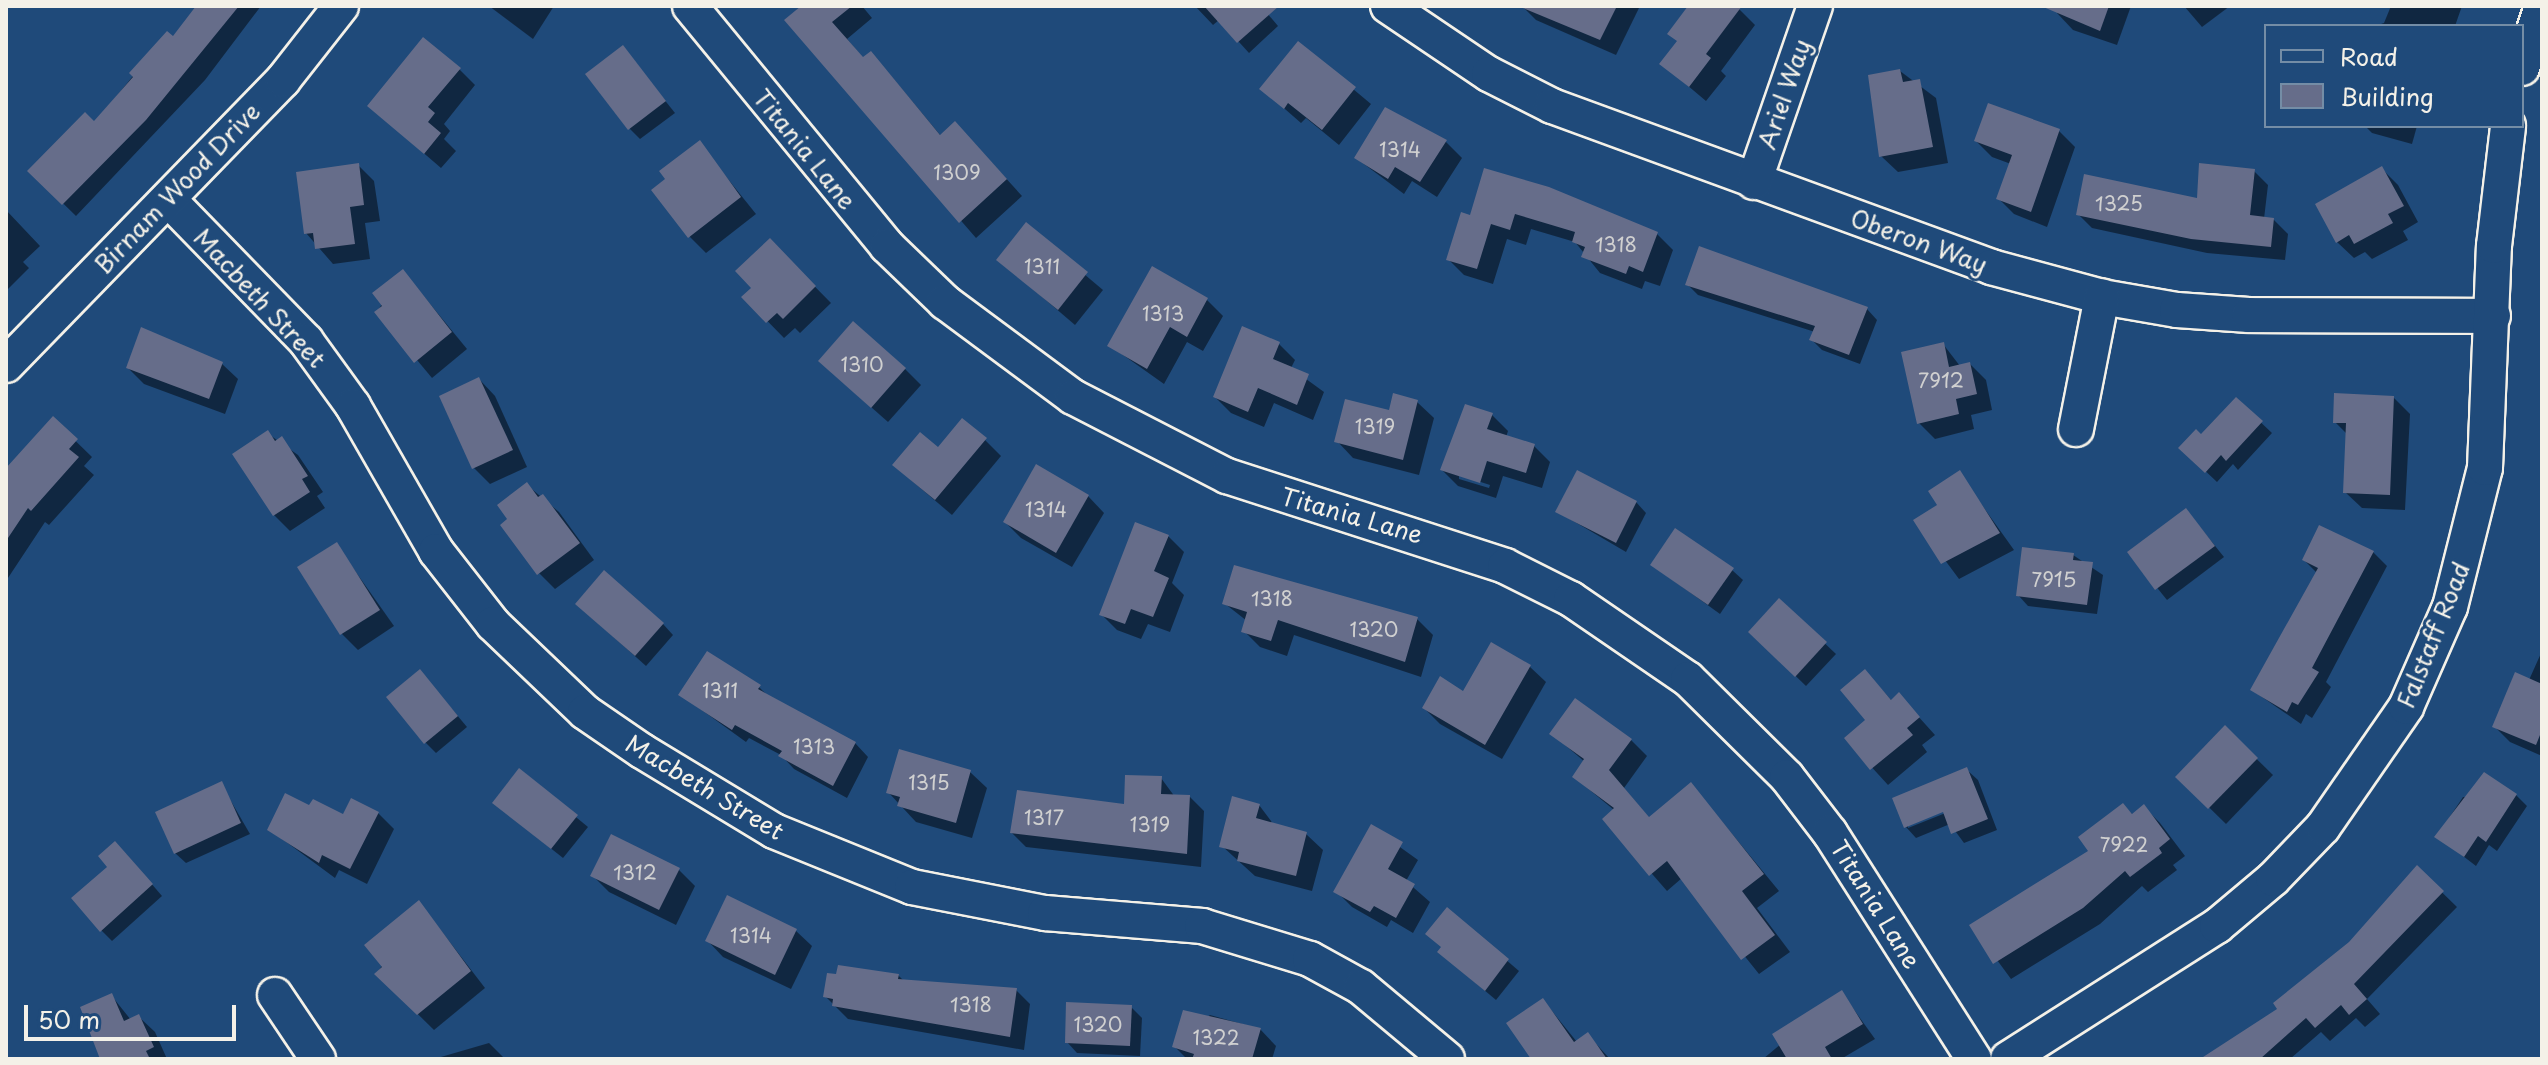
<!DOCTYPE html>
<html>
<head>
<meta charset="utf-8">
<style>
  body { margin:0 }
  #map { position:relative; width:2548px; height:1065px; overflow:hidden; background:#1f4a7a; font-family:"Playpen Sans",sans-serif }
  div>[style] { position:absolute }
  .shadow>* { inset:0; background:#0007 }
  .building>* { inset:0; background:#666d8a }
  .roads { filter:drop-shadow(2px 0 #f4f1e8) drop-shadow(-2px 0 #f4f1e8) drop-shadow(0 2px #f4f1e8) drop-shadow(0 -2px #f4f1e8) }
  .minor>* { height:34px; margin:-17px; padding:0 17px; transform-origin:17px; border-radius:17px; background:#1f4a7a }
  span { translate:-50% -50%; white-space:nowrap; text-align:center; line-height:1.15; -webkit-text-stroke:6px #1f4a7a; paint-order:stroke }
  .number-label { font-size:20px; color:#d0d0d0 }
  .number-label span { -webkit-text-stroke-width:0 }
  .street-label { font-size:24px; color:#f4f1e8 }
  .frame { position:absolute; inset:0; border:8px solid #f4f1e8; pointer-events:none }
  .legend { position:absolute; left:2264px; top:24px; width:260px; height:104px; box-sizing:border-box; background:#1f4a7a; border:2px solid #748da6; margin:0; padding:10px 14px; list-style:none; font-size:24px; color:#f4f1e8 }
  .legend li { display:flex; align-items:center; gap:16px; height:40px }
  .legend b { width:40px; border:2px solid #748da6 }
  .scale { position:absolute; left:24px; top:1005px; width:212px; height:36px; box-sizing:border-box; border:4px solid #f4f1e8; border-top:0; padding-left:10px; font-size:24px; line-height:28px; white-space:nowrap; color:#f4f1e8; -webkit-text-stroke:6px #1f4a7a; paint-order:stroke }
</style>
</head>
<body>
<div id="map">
  <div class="shadow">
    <i style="clip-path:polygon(198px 6px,261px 6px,205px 80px,76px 216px,30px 171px,94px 124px,167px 34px,173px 39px)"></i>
    <i style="clip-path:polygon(489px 6px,554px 6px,533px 39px)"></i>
    <i style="clip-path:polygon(804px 6px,862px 6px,872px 18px,847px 39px,864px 59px,870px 54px,886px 70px,941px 136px,971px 140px,1022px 196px,976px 238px,787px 20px)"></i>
    <i style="clip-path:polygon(1195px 6px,1261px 6px,1278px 26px,1249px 53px,1219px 20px,1213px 25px)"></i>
    <i style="clip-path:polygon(1522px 6px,1640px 6px,1616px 55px,1536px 20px)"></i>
    <i style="clip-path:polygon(1691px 6px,1736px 6px,1755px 25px,1721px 71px,1726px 76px,1706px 101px,1662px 64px,1678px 42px)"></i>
    <i style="clip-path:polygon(2059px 6px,2131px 6px,2117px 45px,2073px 30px,2057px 13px)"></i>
    <i style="clip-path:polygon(2184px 6px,2230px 6px,2202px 27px)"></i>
    <i style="clip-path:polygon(2391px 6px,2462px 6px,2455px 26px,2375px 26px,2384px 23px)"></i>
    <i style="clip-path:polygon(1298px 43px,1371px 104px,1339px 145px,1306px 118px,1301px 123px,1262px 89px)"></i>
    <i style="clip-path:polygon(623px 48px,675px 113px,640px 139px,629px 128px)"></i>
    <i style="clip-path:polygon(459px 69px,475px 85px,444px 124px,450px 131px,444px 139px,456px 151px,441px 168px,369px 106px)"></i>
    <i style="clip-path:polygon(1900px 71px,1936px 98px,1948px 163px,1898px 172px,1881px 156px)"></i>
    <i style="clip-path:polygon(2365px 126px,2417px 126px,2412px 144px,2372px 133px)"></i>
    <i style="clip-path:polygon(2059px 131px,2075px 147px,2047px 227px,2014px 214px,1998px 198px,2011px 164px,1992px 157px,1976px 141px)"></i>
    <i style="clip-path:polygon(1446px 142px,1462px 158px,1437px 197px,1412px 181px,1404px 194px,1356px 158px)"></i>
    <i style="clip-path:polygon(699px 143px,756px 214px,706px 253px,690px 237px)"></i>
    <i style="clip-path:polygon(358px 165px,374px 181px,380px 221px,365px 223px,370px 259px,333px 264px,306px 233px)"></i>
    <i style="clip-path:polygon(2382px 169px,2398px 185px,2418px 222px,2403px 231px,2408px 240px,2372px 259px,2365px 252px,2354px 258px,2337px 242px)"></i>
    <i style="clip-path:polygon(2254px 171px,2268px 185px,2264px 219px,2274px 220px,2288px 234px,2285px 260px,2207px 253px,2092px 228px,2078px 214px,2198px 200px)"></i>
    <i style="clip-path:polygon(1549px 189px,1657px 234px,1673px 250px,1660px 286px,1645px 281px,1642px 289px,1600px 273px,1575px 242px,1531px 229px,1526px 245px,1507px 239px,1493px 284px,1464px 275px,1448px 259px,1471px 217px)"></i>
    <i style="clip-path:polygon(6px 210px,40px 246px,23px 262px,29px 268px,6px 291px)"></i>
    <i style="clip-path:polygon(1026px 225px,1103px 290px,1075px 325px,999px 260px)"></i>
    <i style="clip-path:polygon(769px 240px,831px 303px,800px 333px,795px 328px,784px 338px,744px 297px,754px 288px)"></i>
    <i style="clip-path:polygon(403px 271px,467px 349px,432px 378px,377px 312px)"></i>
    <i style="clip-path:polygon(1687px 284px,1867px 309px,1877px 320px,1860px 364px,1822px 350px,1811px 339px,1815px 332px,1698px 295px)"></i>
    <i style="clip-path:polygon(1207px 300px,1223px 316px,1203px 351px,1187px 342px,1164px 384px,1109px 345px)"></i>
    <i style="clip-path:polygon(1279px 344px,1295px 360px,1291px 368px,1324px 392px,1313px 420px,1274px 403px,1264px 427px,1231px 413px,1215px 397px)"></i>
    <i style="clip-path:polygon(1943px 344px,1960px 366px,1970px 364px,1986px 380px,1992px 410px,1971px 415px,1974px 429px,1935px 439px,1918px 422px)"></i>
    <i style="clip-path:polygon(221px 363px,238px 379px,225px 414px,144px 384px,128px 368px)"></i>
    <i style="clip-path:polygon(905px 369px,921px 385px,888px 422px,837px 377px)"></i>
    <i style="clip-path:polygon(479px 379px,495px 396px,527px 467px,490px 484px,474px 468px)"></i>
    <i style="clip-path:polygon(2394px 398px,2410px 414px,2405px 510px,2362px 508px,2345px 492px,2348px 435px,2335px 422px)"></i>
    <i style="clip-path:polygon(2236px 399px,2272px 433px,2238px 470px,2233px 464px,2217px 482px,2181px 448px,2201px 437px)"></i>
    <i style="clip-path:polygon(1417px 402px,1434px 418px,1419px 475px,1353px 458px,1337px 441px)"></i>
    <i style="clip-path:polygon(evenodd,1492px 415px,1508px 431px,1506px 437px,1534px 446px,1550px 462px,1542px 488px,1503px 476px,1496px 498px,1458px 486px,1442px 470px,1492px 415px,1459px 475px,1490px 485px,1489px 488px,1459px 479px,1459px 475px)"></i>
    <i style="clip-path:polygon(53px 419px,92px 457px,84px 466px,94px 475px,49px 525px,45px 522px,6px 581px,6px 470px)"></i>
    <i style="clip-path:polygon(267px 433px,298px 455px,323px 492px,317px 496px,325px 508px,290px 531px,274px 515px)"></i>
    <i style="clip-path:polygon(985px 440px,1001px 456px,952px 515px,911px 480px,938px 449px)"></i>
    <i style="clip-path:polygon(1959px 473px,2014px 550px,1959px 579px,1916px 521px,1940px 506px)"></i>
    <i style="clip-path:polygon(527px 485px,559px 512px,594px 560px,555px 589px,539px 573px,510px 520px)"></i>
    <i style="clip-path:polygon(1088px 496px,1104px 513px,1072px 567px,1021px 538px,1005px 522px)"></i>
    <i style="clip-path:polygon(1636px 502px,1646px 513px,1626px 552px,1558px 512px)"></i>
    <i style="clip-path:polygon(2186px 510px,2224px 557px,2167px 600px,2129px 553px)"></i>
    <i style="clip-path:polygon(1168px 536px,1184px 552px,1172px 583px,1184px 595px,1170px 632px,1148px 624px,1141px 639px,1117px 630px,1101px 614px)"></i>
    <i style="clip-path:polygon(336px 544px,394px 626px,358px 650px,342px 634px)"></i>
    <i style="clip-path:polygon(2373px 552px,2387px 566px,2326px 682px,2331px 687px,2312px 718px,2306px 714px,2301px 724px,2252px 690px,2317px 573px,2304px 560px)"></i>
    <i style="clip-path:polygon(2073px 555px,2103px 575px,2097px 614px,2028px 606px,2018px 595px)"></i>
    <i style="clip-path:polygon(1652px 565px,1732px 570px,1743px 580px,1720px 614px)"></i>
    <i style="clip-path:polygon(1780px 601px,1836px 654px,1806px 686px,1750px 632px)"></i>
    <i style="clip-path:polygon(1224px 603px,1417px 619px,1433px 635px,1421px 677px,1294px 635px,1287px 656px,1260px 647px,1244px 631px,1247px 621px)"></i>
    <i style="clip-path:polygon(588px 614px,663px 624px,673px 635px,646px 666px)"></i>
    <i style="clip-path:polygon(2542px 651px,2542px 756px,2510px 742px,2494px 726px,2529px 680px)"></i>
    <i style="clip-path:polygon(1529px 666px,1546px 682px,1502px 759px,1440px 724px,1424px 708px)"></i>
    <i style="clip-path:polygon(420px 671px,467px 727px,436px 753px,425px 742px)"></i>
    <i style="clip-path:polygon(1865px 671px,1892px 701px,1899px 695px,1935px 735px,1922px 745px,1927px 752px,1888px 785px,1846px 739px,1868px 721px)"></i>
    <i style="clip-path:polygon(759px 687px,771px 699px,855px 743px,868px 757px,847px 798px,794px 769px,781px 755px,749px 738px,746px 742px,681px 695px)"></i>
    <i style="clip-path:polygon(2225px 728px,2273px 775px,2226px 824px,2178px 777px)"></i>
    <i style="clip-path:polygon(1552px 734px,1631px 740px,1647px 756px,1624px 788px,1650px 819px,1691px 784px,1779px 891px,1757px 908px,1790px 952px,1759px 974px,1682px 878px,1667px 891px,1604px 819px,1614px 810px,1574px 777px,1585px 762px)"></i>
    <i style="clip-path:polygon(evenodd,1967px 770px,1978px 780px,1997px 830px,1964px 843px,1950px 824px,1916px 838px,1906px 827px,1895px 799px,1967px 770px,1951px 807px,1953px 810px,1908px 828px,1908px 824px,1951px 807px)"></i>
    <i style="clip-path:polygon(520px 771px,588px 827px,563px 858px,494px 803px)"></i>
    <i style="clip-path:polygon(970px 772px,987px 788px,972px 838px,916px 822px,888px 792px)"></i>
    <i style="clip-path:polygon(1161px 778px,1175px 797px,1190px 797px,1204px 811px,1201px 867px,1026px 847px,1012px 833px,1126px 807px)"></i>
    <i style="clip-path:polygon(221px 784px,250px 834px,186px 863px,175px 853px)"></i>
    <i style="clip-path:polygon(2516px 795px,2527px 806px,2497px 851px,2489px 845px,2476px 866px,2437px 836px,2463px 797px)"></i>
    <i style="clip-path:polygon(1259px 805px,1274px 825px,1306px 834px,1323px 850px,1312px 891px,1255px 876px,1222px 846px)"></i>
    <i style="clip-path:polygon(2123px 805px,2133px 815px,2144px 807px,2160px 823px,2185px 856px,2173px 865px,2177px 870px,2148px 892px,2142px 886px,2100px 924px,2011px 979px,1972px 926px,2091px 852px)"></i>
    <i style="clip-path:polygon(310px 808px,344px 817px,378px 813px,394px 829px,367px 884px,339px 870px,335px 878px,270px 830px)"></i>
    <i style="clip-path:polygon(1372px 827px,1418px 860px,1406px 881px,1430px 902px,1413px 933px,1391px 920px,1387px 927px,1352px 907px,1336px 891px)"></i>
    <i style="clip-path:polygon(612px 837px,679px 870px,695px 886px,676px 925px,609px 892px,593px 876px)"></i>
    <i style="clip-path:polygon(126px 854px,162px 896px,112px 941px,101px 930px)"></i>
    <i style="clip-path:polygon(2417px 868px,2457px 907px,2367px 999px,2380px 1014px,2365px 1027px,2356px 1018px,2330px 1041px,2321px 1032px,2290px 1059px,2204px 1059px,2280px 1009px,2350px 943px)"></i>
    <i style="clip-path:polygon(419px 902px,485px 988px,434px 1030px,377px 974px)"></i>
    <i style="clip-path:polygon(1448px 910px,1519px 971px,1496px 1000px,1451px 962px)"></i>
    <i style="clip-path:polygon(795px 930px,812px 946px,791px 989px,723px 957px,707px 940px)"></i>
    <i style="clip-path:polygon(898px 975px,904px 981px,1016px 990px,1030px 1004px,1024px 1050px,848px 1019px,826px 997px)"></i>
    <i style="clip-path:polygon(1842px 993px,1875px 1039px,1841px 1059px,1763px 1059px)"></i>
    <i style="clip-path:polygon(111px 995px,131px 1020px,138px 1016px,155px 1032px,167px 1059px,103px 1059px)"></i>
    <i style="clip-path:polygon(1543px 1000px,1577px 1042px,1588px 1035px,1610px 1059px,1533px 1059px)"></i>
    <i style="clip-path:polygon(1131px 1007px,1142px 1018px,1140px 1056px,1077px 1053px,1067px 1042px)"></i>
    <i style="clip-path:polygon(1210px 1015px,1260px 1029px,1276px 1046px,1272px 1059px,1187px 1059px,1174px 1046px)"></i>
    <i style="clip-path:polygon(489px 1043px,505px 1059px,434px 1059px)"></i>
  </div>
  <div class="building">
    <i style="clip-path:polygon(196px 6px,239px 6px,146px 120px,62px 205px,27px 171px,85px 112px,94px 121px,133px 77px,129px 73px,167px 31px,173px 36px)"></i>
    <i style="clip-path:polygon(801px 6px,852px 6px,832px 22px,863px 57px,871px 51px,940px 135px,955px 121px,1007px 179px,959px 223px,784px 20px)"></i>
    <i style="clip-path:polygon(1204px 6px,1279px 6px,1237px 43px)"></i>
    <i style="clip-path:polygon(1518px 6px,1617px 6px,1600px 40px)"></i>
    <i style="clip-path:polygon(1688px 6px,1742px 6px,1706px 54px,1711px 58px,1689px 87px,1659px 64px,1677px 41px,1667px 34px)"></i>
    <i style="clip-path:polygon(2041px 6px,2109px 6px,2100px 31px)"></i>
    <i style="clip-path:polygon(423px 37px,461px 68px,428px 107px,435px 113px,428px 122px,441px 133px,424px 154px,367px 106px)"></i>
    <i style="clip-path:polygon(1298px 41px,1356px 87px,1322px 130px,1288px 103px,1284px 109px,1259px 89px)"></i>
    <i style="clip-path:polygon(623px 45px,666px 101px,628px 130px,585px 74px)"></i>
    <i style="clip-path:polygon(1900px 69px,1903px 82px,1920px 79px,1933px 147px,1879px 157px,1868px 75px)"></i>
    <i style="clip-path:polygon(1988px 103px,2060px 129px,2031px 212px,1996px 199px,2012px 155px,1974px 141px)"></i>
    <i style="clip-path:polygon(1385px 107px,1447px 140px,1420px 182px,1395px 167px,1388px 179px,1354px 158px)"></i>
    <i style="clip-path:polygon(700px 140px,741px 197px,688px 238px,651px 190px,665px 179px,659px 171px)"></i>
    <i style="clip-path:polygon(359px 163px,364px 205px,350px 207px,355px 244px,315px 249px,313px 233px,304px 234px,296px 172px)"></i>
    <i style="clip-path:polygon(2199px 163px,2255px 169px,2250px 215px,2274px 218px,2271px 247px,2191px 239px,2076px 215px,2084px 174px,2197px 198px)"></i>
    <i style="clip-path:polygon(2382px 166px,2404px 206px,2388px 214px,2393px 223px,2354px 244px,2349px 235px,2336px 243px,2315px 204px)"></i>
    <i style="clip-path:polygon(1484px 168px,1549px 187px,1658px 232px,1643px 272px,1629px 266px,1626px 274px,1581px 257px,1585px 247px,1572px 242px,1575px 232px,1515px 214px,1510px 230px,1491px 224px,1477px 269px,1446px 260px,1461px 212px,1470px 215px)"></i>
    <i style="clip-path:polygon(1026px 222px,1088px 272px,1058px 310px,996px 260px)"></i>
    <i style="clip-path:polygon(770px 238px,816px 286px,783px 319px,777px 313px,766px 323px,741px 297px,751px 288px,735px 271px)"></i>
    <i style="clip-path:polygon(1699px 246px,1868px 307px,1849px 355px,1809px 340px,1815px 326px,1685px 285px)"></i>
    <i style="clip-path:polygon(1152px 266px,1208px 298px,1187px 337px,1170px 327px,1147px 369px,1107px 346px)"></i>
    <i style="clip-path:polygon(403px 269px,452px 332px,414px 363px,374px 312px,382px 306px,372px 293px)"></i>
    <i style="clip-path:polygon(853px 321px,906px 368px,871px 408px,818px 361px)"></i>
    <i style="clip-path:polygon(1242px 326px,1280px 342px,1273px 359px,1309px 374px,1297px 405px,1258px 388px,1248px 412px,1213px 397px)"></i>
    <i style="clip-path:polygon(141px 327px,223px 362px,209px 399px,126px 368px)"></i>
    <i style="clip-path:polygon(1944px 342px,1949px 367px,1970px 362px,1977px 394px,1956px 399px,1959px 414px,1917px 424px,1901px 352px)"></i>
    <i style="clip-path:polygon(479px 377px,513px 450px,472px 469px,439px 396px)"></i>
    <i style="clip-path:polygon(1393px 393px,1418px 400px,1403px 460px,1334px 442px,1345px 399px,1389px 410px)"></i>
    <i style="clip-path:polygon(2334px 393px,2394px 396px,2390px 495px,2343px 493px,2346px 423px,2333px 423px)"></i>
    <i style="clip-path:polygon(2236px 397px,2263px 421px,2226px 461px,2221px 455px,2205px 473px,2178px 448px,2196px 429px,2201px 434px)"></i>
    <i style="clip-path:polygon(1465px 404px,1493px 413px,1487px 429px,1535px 444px,1526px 473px,1487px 461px,1480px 483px,1440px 470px)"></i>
    <i style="clip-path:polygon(53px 416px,78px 439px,69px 449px,79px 457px,31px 511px,28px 508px,6px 541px,6px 468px)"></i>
    <i style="clip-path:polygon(962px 418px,987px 438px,935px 500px,892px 465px,920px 432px,938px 447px)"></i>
    <i style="clip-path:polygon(268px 430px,275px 441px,282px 436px,308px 476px,302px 479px,310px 492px,273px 516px,232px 454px)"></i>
    <i style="clip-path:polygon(1036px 464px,1089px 495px,1056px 553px,1003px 522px)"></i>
    <i style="clip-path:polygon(1577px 470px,1637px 501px,1616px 543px,1555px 512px)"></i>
    <i style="clip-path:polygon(1960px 470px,2000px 533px,1941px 564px,1913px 520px,1937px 505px,1928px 491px)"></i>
    <i style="clip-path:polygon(527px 482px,538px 497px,543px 494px,580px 543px,537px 575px,500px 525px,507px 519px,497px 505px)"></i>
    <i style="clip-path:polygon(2186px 508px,2215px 546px,2155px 590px,2127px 552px)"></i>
    <i style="clip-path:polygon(1135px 522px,1169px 535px,1154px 571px,1169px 578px,1153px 617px,1131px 609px,1125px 624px,1099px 615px)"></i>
    <i style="clip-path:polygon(2319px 525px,2374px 551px,2312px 668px,2319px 672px,2298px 705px,2292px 702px,2287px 712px,2250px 690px,2318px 568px,2302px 560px)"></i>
    <i style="clip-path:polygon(1675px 528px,1734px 568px,1708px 605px,1650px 565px)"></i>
    <i style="clip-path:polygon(337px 542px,380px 610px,340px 635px,297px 567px)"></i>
    <i style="clip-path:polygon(2022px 547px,2074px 553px,2073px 560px,2093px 562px,2087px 605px,2016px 596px)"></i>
    <i style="clip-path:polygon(1234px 565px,1418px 617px,1405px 662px,1278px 620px,1271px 641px,1241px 632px,1247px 612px,1222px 604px)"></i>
    <i style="clip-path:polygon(604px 570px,664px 623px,635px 656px,575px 604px)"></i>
    <i style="clip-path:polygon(1779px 598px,1827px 642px,1795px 677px,1748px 632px)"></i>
    <i style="clip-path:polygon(1491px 642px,1531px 665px,1485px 745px,1422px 708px,1440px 676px,1463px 691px)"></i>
    <i style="clip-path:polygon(707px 651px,761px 685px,758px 689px,856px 742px,833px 786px,778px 756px,782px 751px,735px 725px,732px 730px,678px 695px)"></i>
    <i style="clip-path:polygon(420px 669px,458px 716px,424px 744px,386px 697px)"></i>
    <i style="clip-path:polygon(1865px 669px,1891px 700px,1899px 692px,1920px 717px,1907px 728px,1913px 735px,1870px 770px,1844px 738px,1865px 720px,1840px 690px)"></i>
    <i style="clip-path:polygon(2515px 672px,2542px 684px,2542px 730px,2536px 745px,2492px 727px)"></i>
    <i style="clip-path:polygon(1575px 698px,1632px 739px,1609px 770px,1649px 817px,1691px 782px,1764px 874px,1742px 891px,1775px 935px,1741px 960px,1667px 861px,1649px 876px,1602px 819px,1614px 808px,1572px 777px,1584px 759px,1549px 734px)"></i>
    <i style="clip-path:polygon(2225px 725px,2258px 758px,2208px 809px,2175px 777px)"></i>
    <i style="clip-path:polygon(899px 749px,971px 770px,956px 823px,897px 806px,900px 797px,886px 793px)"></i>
    <i style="clip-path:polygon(1967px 767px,1988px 819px,1951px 834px,1943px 812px,1904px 828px,1892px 798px)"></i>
    <i style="clip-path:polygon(519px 768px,578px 815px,551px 849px,492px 803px)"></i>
    <i style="clip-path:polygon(2484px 772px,2517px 794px,2486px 842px,2478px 836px,2464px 857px,2434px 837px)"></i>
    <i style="clip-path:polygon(1125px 775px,1162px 776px,1161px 794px,1190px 795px,1187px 854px,1010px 833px,1017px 790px,1124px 804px)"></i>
    <i style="clip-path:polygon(222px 781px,241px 823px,174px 854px,155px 812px)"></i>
    <i style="clip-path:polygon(285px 793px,309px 805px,313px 799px,343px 814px,351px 798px,379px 812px,350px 869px,322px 855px,319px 863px,267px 830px)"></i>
    <i style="clip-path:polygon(1232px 796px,1260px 804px,1256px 818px,1307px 832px,1296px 876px,1237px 861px,1239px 852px,1219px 847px)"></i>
    <i style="clip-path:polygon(2123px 803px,2132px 814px,2144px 804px,2170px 839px,2159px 848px,2162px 853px,2130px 877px,2125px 871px,2083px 908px,1993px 964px,1969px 925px,2088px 851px,2078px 837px)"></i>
    <i style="clip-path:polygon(1371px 824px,1403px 842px,1388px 869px,1415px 884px,1396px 918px,1374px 906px,1370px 912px,1333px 892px)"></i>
    <i style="clip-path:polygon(611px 834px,680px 868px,659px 910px,590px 876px)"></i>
    <i style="clip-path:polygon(115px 841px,153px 884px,100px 932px,71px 898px,107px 867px,98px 856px)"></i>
    <i style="clip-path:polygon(2417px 865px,2444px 891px,2354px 984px,2367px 999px,2349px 1015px,2341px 1005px,2315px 1028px,2306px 1018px,2260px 1059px,2200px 1059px,2277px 1009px,2273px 1003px,2349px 942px)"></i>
    <i style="clip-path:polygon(727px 895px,797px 929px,775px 975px,705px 941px)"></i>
    <i style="clip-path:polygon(419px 900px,471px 971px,417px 1015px,374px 974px,382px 967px,364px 945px)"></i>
    <i style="clip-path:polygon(1447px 907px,1509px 959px,1485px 991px,1437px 952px,1441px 947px,1425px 934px)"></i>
    <i style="clip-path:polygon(838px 965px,899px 974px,898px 979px,1017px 988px,1010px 1037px,832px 1006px,833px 999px,823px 997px,827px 973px,836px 974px)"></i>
    <i style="clip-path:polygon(1842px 990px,1863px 1024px,1825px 1047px,1832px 1059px,1787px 1059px,1772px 1034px)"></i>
    <i style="clip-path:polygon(112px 993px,124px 1021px,139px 1014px,154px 1047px,146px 1051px,150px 1059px,100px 1059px,80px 1007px)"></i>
    <i style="clip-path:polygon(1543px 998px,1574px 1042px,1588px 1032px,1607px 1059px,1531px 1059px,1506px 1023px)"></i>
    <i style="clip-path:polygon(1066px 1002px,1132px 1005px,1130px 1046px,1065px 1043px)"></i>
    <i style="clip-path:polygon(1183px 1010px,1261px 1028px,1252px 1059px,1192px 1059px,1194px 1054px,1172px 1047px)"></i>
  </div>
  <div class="roads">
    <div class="minor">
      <i style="left:690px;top:6px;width:310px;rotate:50.6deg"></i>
      <i style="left:887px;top:246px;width:81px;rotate:44deg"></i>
      <i style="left:945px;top:302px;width:159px;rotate:36.6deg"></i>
      <i style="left:1073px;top:397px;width:173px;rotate:27.2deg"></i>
      <i style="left:1227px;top:476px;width:292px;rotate:17.9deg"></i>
      <i style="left:1505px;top:566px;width:74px;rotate:26.6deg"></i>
      <i style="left:1571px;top:599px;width:142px;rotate:34.4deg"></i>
      <i style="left:1688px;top:679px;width:139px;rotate:44.7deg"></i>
      <i style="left:1787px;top:777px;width:71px;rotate:52.5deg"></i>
      <i style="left:1830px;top:833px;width:268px;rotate:57.5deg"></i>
      <i style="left:1388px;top:6px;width:122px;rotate:34deg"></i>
      <i style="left:1489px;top:74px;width:71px;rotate:26.9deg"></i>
      <i style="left:1552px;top:106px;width:468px;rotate:20.1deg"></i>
      <i style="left:1991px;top:267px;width:115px;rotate:15.1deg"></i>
      <i style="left:2102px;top:297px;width:76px;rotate:9.8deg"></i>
      <i style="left:2177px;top:310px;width:72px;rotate:4deg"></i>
      <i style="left:2249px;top:315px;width:244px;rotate:0.2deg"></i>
      <i style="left:2522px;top:68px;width:65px;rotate:-72.1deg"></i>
      <i style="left:1754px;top:182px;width:186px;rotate:-70.9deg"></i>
      <i style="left:168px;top:199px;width:198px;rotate:45.8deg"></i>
      <i style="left:306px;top:341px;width:80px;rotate:54.1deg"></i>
      <i style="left:353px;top:406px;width:167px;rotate:60.2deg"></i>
      <i style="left:436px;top:551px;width:93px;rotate:52deg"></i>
      <i style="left:493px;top:624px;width:127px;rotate:43.7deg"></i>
      <i style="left:585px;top:712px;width:69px;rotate:34.4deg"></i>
      <i style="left:642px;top:751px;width:154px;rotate:31.2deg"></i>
      <i style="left:774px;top:831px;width:149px;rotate:22.1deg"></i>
      <i style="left:912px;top:887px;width:136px;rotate:11.1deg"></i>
      <i style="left:1045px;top:913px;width:158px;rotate:4.7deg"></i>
      <i style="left:1202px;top:926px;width:113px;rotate:17deg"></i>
      <i style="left:1310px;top:959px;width:58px;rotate:28.8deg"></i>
      <i style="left:1361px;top:987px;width:112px;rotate:39.9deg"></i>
      <i style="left:6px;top:365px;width:397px;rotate:-45.8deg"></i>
      <i style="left:283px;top:80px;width:94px;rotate:-51.9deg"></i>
      <i style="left:2076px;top:429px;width:135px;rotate:-78.9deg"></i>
      <i style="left:275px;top:995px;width:77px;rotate:56.1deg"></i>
      <i style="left:2008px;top:1059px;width:248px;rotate:-32.5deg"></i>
      <i style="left:2217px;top:926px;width:73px;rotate:-40deg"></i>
      <i style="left:2273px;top:879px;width:72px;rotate:-46.1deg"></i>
      <i style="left:2323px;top:827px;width:146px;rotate:-55.3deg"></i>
      <i style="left:2406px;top:707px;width:109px;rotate:-66.3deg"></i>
      <i style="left:2450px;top:607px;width:143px;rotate:-75.9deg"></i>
      <i style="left:2485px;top:468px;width:222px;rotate:-87.7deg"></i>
      <i style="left:2494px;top:246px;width:121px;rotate:-83.3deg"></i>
    </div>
  </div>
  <div class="number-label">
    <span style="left:1400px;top:149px">1314</span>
    <span style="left:957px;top:172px">1309</span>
    <span style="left:2119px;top:203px">1325</span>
    <span style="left:1616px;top:244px">1318</span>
    <span style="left:1042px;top:266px">1311</span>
    <span style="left:1163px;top:313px">1313</span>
    <span style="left:862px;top:364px">1310</span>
    <span style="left:1941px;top:380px">7912</span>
    <span style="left:1375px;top:426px">1319</span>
    <span style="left:1046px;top:509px">1314</span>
    <span style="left:2054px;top:579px">7915</span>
    <span style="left:1272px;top:598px">1318</span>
    <span style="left:1374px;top:629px">1320</span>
    <span style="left:720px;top:690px">1311</span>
    <span style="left:814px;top:746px">1313</span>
    <span style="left:929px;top:782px">1315</span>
    <span style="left:1044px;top:817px">1317</span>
    <span style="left:1150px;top:824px">1319</span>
    <span style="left:2124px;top:844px">7922</span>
    <span style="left:635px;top:872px">1312</span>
    <span style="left:751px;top:935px">1314</span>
    <span style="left:971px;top:1004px">1318</span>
    <span style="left:1098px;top:1024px">1320</span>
    <span style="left:1216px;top:1037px">1322</span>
  </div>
  <div class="street-label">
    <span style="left:1784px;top:94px;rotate:-71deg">Ariel Way</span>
    <span style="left:805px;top:149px;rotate:51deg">Titania Lane</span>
    <span style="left:177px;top:188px;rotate:-46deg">Birnam Wood Drive</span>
    <span style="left:1919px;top:241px;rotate:20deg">Oberon Way</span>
    <span style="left:260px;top:298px;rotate:47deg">Macbeth Street</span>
    <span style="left:1352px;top:515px;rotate:16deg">Titania Lane</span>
    <span style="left:2433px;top:635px;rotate:-68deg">Falstaff Road</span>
    <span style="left:705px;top:787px;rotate:31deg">Macbeth Street</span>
    <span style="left:1876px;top:904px;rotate:58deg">Titania Lane</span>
  </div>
  <div class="frame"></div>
  <ul class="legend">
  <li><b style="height:10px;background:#1f4a7a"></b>Road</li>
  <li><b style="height:22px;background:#666d8a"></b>Building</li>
  </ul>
  <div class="scale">50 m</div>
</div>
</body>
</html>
